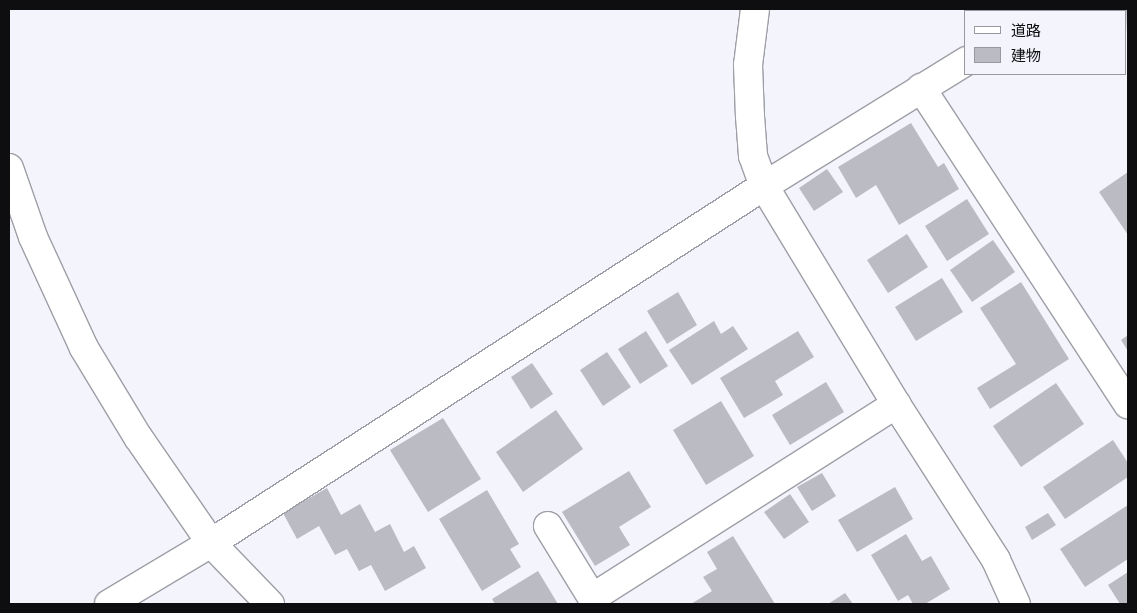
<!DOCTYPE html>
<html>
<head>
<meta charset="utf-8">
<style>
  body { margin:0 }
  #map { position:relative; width:1137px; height:613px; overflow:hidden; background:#f4f4fd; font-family:"Exo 2","Noto Sans JP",sans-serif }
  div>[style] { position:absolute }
  .building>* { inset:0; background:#babbc3 }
  .roads { filter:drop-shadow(1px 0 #9e9ea6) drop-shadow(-1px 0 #9e9ea6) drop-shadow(0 1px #9e9ea6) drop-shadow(0 -1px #9e9ea6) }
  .street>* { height:28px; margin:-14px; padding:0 14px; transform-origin:14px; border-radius:14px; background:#fff }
  .secondary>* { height:28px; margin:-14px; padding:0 14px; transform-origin:14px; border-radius:14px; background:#fff }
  span { translate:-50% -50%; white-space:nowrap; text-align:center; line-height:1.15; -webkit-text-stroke:5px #f4f4fd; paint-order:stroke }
  .frame { position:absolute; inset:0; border:10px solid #0e0e10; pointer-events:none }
  .legend { position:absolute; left:964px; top:10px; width:162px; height:65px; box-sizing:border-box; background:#f4f4fd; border:1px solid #98989e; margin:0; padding:6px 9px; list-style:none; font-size:15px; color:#0e0e10 }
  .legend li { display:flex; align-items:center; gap:10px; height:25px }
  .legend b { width:25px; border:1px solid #98989e }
</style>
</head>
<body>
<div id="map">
  <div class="building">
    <i style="clip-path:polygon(1128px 9px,1128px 58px,1126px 11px,1123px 11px)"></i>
    <i style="clip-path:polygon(911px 123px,938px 167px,944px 163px,959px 189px,899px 225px,876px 185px,856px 198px,838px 167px)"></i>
    <i style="clip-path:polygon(827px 169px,843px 192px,814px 211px,799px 188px)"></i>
    <i style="clip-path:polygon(1128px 172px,1128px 235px,1099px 192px)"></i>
    <i style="clip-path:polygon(967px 199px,989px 234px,947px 261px,925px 226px)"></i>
    <i style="clip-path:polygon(907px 234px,928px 267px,888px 293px,867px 260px)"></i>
    <i style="clip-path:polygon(993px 240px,1015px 272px,972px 302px,950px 270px)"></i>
    <i style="clip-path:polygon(942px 278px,963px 312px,916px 341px,895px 307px)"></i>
    <i style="clip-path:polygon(1021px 282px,1069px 359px,990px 409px,977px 388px,1016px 364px,980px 308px)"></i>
    <i style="clip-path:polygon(678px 292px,697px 325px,667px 344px,647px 311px)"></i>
    <i style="clip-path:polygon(714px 321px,721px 334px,733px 326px,748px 349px,692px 385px,669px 350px)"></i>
    <i style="clip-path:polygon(646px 331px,668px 366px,640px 384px,618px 349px)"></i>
    <i style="clip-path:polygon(798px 331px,814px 357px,775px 381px,783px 395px,744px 418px,720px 378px)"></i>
    <i style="clip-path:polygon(1128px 335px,1128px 351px,1121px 340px)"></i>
    <i style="clip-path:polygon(607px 352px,631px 387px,603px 406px,580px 370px)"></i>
    <i style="clip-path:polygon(532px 363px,553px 394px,531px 409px,511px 377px)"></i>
    <i style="clip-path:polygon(826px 382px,844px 412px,790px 445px,772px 415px)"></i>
    <i style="clip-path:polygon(1056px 383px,1084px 424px,1021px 467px,993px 426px)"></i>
    <i style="clip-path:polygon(721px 401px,754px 456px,706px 485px,673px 430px)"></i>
    <i style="clip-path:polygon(556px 410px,583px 449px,523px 492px,496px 452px)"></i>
    <i style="clip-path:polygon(443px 418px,481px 479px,428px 512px,390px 450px)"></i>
    <i style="clip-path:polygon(1113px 440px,1128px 463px,1128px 477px,1065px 519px,1043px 487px)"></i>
    <i style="clip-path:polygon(629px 471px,651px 507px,619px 527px,630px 545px,595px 566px,562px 512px)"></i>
    <i style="clip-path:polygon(822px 473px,836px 496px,812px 511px,797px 487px)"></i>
    <i style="clip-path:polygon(895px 487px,913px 519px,857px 552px,838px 520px)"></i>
    <i style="clip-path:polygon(327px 488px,341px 515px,360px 504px,375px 532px,390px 524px,404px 552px,414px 546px,426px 568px,385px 591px,371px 565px,359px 571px,347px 549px,335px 555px,319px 526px,297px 539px,283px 513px)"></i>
    <i style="clip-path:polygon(487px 490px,519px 544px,510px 549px,521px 567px,482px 591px,439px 519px)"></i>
    <i style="clip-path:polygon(790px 494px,809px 522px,784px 539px,764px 512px)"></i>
    <i style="clip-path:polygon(1128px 505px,1128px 559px,1085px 587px,1060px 549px)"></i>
    <i style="clip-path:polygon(1048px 513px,1056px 525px,1032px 540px,1025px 527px)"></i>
    <i style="clip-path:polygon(906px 534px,922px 561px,931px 556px,950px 589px,925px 604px,913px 604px,908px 595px,898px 601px,871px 555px)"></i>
    <i style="clip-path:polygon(733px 536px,775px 604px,691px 604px,712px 591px,703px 577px,717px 569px,707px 552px)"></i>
    <i style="clip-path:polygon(538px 571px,558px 604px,495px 604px,492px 599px)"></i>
    <i style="clip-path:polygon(1128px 572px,1128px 604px,1120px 604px,1108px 585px)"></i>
    <i style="clip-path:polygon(845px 593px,853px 604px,828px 604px)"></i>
  </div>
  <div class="roads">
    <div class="street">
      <i style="left:1050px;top:11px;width:4px;rotate:-27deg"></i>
      <i style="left:921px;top:88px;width:378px;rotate:56.8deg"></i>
      <i style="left:548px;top:526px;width:92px;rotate:58.4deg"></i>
      <i style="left:592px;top:598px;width:361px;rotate:-32.5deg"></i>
      <i style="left:109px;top:604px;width:119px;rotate:-30.9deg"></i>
      <i style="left:211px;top:543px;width:658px;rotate:-32.85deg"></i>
      <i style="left:764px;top:186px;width:238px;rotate:-31.7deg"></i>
    </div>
    <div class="secondary">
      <i style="left:755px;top:9px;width:56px;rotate:97.1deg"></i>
      <i style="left:748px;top:65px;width:51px;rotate:87.8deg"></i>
      <i style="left:750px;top:116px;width:40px;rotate:85.7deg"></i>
      <i style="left:753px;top:156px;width:32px;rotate:70deg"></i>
      <i style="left:764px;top:186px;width:255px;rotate:58.8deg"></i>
      <i style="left:896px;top:404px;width:185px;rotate:57.3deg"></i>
      <i style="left:996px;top:560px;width:48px;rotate:65.6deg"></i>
      <i style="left:9px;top:168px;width:73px;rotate:70.8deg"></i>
      <i style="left:33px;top:237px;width:122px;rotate:65.3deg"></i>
      <i style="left:84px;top:348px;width:104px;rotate:58.8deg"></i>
      <i style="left:138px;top:437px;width:129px;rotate:55.4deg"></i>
      <i style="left:211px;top:543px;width:85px;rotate:46deg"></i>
    </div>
  </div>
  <div class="frame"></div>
  <ul class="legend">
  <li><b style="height:6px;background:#fff"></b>道路</li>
  <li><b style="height:14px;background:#babbc3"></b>建物</li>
  </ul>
</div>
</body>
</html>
